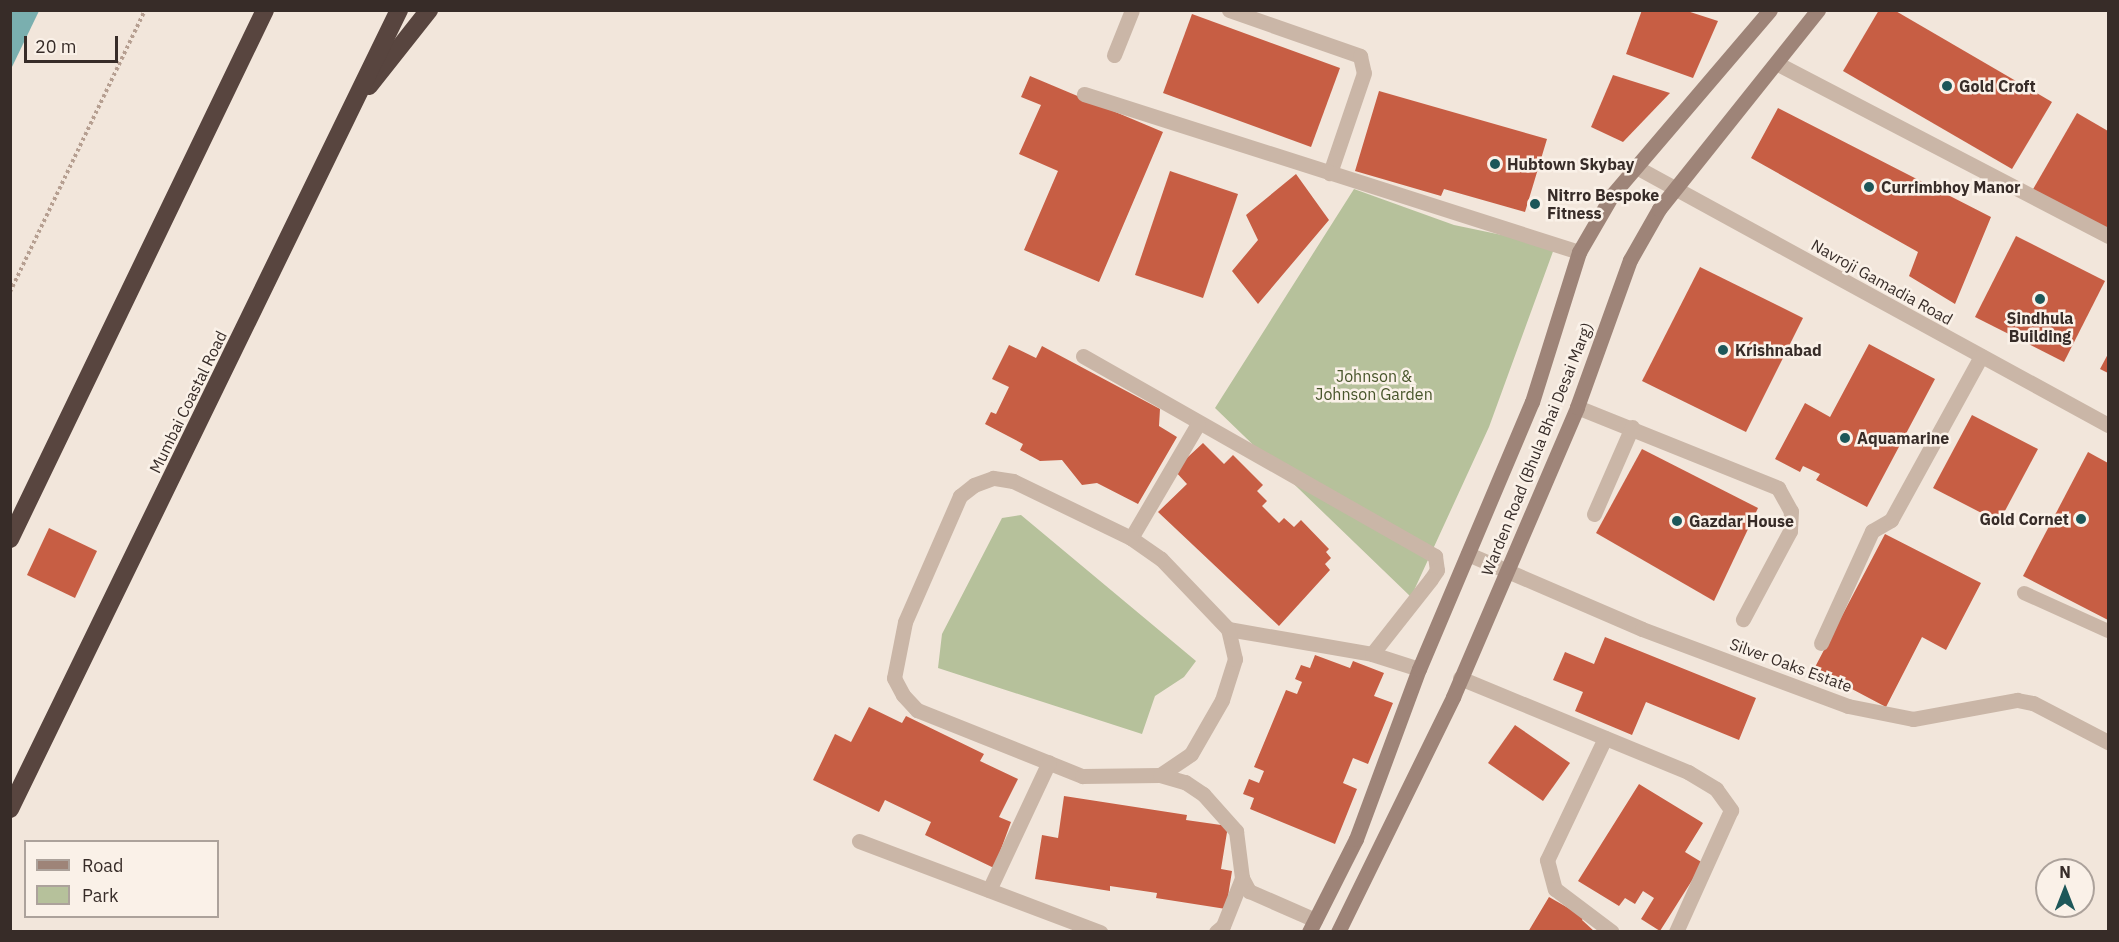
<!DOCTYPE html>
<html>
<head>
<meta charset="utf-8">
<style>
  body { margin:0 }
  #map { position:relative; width:2119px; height:942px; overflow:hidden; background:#f2e6db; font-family:"IBM Plex Sans",sans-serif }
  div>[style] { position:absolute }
  .green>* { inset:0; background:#b6c19b }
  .water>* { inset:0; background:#7aafaf }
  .building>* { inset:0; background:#c75e44 }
  .path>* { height:4px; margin-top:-2px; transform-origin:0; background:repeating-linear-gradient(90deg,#b69f91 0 3px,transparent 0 6px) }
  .lane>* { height:14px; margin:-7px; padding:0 7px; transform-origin:7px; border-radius:7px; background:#cab6a7 }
  .street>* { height:15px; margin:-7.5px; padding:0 7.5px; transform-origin:7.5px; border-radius:7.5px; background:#cab6a7 }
  .secondary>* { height:15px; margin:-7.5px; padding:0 7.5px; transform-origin:7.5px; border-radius:7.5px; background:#9e8478 }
  .highway>* { height:18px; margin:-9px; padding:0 9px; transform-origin:9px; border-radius:9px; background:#58453f }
  .dots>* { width:16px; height:16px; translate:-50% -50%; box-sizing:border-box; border:3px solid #faf1e8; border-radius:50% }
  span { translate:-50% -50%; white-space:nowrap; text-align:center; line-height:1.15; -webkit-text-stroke:5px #faf1e8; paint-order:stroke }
  .poi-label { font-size:16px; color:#372c28; font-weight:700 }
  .left { translate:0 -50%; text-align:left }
  .right { translate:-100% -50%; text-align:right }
  .street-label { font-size:16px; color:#372c28 }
  .park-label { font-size:16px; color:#48552b }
  .frame { position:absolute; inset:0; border:12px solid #372c28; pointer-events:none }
  .legend { position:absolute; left:24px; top:840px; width:195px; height:78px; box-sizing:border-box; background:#faf1e8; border:2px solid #aca29b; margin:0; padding:8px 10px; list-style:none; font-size:18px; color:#372c28 }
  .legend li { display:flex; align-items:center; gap:12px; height:30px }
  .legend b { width:30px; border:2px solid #aca29b }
  .north { position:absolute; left:2035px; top:858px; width:60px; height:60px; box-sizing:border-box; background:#faf1e8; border:2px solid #aca29b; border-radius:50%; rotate:0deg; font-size:16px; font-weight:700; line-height:24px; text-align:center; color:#372c28 }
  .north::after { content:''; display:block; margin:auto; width:21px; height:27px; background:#1d5759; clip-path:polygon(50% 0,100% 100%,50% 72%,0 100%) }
  .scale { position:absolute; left:24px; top:36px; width:94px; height:27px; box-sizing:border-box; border:3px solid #372c28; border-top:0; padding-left:8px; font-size:18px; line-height:21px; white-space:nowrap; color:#372c28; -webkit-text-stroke:4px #faf1e8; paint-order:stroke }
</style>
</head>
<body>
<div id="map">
  <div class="green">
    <i style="clip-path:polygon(1354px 189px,1454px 225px,1555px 246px,1489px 427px,1411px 597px,1215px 408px)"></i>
    <i style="clip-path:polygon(1021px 515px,1196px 661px,1184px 677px,1155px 696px,1142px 734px,938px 668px,942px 634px,1002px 518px)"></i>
  </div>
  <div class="water">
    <i style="clip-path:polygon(11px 10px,39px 11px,11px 69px,10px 11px)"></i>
  </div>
  <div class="building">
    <i style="clip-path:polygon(1642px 10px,1684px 10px,1718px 21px,1693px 78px,1626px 54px)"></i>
    <i style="clip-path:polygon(1879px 10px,1894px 10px,2052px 102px,2012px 169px,1843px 71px)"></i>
    <i style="clip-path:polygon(1192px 14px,1340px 68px,1311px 147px,1163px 93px)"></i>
    <i style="clip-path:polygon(1613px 75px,1670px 93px,1623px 142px,1591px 127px)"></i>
    <i style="clip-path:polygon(1030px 76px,1163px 132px,1099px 282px,1024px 250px,1058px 171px,1019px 154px,1041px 105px,1021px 97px)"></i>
    <i style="clip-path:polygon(1379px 91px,1547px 139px,1525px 212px,1444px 189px,1441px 196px,1355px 171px)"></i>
    <i style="clip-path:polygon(1778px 108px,1991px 217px,1955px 304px,1909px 276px,1918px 252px,1751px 158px)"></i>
    <i style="clip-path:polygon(2077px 113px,2108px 131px,2108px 235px,2032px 191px)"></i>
    <i style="clip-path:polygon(1170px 171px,1238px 194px,1203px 298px,1135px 275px)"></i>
    <i style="clip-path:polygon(1296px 174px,1329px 220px,1258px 304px,1232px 271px,1258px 240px,1246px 215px)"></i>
    <i style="clip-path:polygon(2016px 236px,2105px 281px,2064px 362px,1975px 317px)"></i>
    <i style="clip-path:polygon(1700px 267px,1803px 318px,1746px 432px,1642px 381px)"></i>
    <i style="clip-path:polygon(1869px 344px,1935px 379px,1867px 507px,1816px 480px,1820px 474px,1803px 466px,1800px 472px,1775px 459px,1805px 403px,1830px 417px)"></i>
    <i style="clip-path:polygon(1009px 345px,1036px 358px,1042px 346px,1160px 409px,1159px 426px,1177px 437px,1138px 504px,1097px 483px,1082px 485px,1062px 460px,1040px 461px,1020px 450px,1023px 444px,985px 424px,991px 412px,996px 414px,1009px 387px,992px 379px)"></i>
    <i style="clip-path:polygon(2108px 354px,2108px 373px,2100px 369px)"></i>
    <i style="clip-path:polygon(1972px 415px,2038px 449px,1999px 522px,1933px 488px)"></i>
    <i style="clip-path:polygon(1203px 443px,1224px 464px,1233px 455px,1263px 485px,1257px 491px,1267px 501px,1262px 506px,1279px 523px,1284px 518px,1294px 527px,1301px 520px,1329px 549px,1326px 552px,1331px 558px,1325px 564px,1330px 570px,1279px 626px,1158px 512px,1187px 484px,1174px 470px)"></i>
    <i style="clip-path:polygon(1642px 449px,1758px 508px,1714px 601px,1596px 533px)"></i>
    <i style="clip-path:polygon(2088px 452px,2108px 463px,2108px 620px,2023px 576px)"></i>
    <i style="clip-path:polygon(49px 528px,97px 551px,75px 598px,27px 575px)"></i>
    <i style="clip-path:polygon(1885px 534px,1981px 583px,1946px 650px,1922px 637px,1886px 707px,1814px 669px)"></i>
    <i style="clip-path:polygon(1605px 637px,1756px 698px,1739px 740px,1646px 702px,1632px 735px,1575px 711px,1583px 692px,1553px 680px,1565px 652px,1594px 664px)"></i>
    <i style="clip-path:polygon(1315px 655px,1350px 668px,1353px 661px,1384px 673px,1374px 696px,1393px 703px,1368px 764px,1353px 758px,1343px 783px,1357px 789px,1335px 844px,1250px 809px,1254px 798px,1243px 794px,1249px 779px,1259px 783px,1264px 771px,1254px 767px,1286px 690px,1297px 694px,1302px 682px,1295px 679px,1301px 665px,1310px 668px)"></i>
    <i style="clip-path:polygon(869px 707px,902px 723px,906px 716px,984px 754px,980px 761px,1018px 779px,999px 817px,1011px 822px,994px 868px,925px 835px,931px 822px,885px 800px,879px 812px,813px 780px,835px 734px,851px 742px)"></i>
    <i style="clip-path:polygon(1515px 725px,1570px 763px,1543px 801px,1488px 763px)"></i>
    <i style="clip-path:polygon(1639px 784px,1703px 823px,1685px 852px,1703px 863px,1660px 931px,1641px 919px,1654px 898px,1643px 891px,1635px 904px,1625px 898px,1619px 906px,1578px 881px)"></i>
    <i style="clip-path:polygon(1064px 796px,1187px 815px,1186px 820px,1228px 826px,1221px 869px,1232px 871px,1226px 909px,1156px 898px,1157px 893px,1110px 886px,1110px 891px,1035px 879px,1042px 835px,1058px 838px)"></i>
    <i style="clip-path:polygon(1549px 897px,1584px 917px,1582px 920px,1595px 932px,1528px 932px)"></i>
  </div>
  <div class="path">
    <i style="left:10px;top:292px;width:313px;rotate:-64.4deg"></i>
  </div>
  <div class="lane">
    <i style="left:2024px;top:593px;width:92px;rotate:24.3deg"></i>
  </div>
  <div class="street">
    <i style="left:1229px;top:10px;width:139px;rotate:19.3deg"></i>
    <i style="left:1360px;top:56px;width:17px;rotate:77deg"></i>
    <i style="left:1364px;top:73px;width:106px;rotate:108.8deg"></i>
    <i style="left:1114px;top:55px;width:48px;rotate:-68.2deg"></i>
    <i style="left:1778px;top:64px;width:372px;rotate:27.5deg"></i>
    <i style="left:1084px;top:94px;width:520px;rotate:17.7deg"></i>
    <i style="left:1638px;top:168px;width:536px;rotate:28.67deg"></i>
    <i style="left:1083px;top:356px;width:405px;rotate:29.6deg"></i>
    <i style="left:1435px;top:556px;width:14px;rotate:82deg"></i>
    <i style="left:1437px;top:570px;width:11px;rotate:124deg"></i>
    <i style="left:1431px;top:579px;width:95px;rotate:128.2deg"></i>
    <i style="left:1577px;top:407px;width:217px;rotate:21.9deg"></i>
    <i style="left:1778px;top:488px;width:26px;rotate:61deg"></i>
    <i style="left:1791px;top:511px;width:20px;rotate:93deg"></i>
    <i style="left:1790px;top:531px;width:100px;rotate:118.1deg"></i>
    <i style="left:1594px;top:514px;width:95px;rotate:-66.4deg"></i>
    <i style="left:1131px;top:538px;width:132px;rotate:-59.6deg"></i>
    <i style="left:1468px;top:554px;width:189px;rotate:23.3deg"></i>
    <i style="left:1642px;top:629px;width:220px;rotate:20.5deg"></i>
    <i style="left:1848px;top:706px;width:66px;rotate:11.3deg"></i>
    <i style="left:1913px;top:719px;width:106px;rotate:-10.4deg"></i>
    <i style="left:2017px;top:700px;width:16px;rotate:11deg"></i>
    <i style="left:2033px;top:703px;width:85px;rotate:27.5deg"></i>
    <i style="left:1228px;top:629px;width:146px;rotate:9.8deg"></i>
    <i style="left:1372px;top:654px;width:49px;rotate:17.7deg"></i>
    <i style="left:1821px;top:643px;width:123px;rotate:-65.5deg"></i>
    <i style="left:1872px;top:531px;width:22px;rotate:-30deg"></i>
    <i style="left:1891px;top:520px;width:187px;rotate:-61.2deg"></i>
    <i style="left:1460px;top:678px;width:247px;rotate:22.4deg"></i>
    <i style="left:1688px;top:772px;width:33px;rotate:31deg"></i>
    <i style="left:1716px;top:789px;width:26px;rotate:54deg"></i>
    <i style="left:1731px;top:810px;width:134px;rotate:114.3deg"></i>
    <i style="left:1605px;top:738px;width:135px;rotate:115.4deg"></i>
    <i style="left:1547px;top:860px;width:30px;rotate:75deg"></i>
    <i style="left:1555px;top:889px;width:71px;rotate:37deg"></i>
    <i style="left:1160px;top:775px;width:37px;rotate:-34deg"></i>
    <i style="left:1191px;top:754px;width:62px;rotate:-60.1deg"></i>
    <i style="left:1222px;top:700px;width:43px;rotate:-72.4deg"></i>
    <i style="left:1235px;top:659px;width:31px;rotate:-103deg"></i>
    <i style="left:1228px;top:629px;width:97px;rotate:-133.7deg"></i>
    <i style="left:1161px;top:559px;width:37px;rotate:-145deg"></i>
    <i style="left:1131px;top:538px;width:131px;rotate:-154.2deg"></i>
    <i style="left:1013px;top:481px;width:20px;rotate:-171deg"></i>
    <i style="left:993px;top:478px;width:20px;rotate:160deg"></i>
    <i style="left:974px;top:485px;width:18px;rotate:142deg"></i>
    <i style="left:960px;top:496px;width:137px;rotate:113.6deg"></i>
    <i style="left:905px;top:622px;width:57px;rotate:101.1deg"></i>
    <i style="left:894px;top:678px;width:19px;rotate:62deg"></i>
    <i style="left:903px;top:695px;width:21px;rotate:47deg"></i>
    <i style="left:917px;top:710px;width:178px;rotate:21.8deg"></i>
    <i style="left:1082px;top:776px;width:78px;rotate:-0.7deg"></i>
    <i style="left:1160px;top:775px;width:26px;rotate:16deg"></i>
    <i style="left:1185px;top:782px;width:22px;rotate:34deg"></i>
    <i style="left:1203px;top:794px;width:50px;rotate:48.3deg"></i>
    <i style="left:1236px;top:831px;width:47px;rotate:82.7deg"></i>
    <i style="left:1242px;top:878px;width:15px;rotate:62deg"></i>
    <i style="left:1249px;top:891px;width:72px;rotate:23.7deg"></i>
    <i style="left:859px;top:841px;width:258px;rotate:20.7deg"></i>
    <i style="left:989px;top:890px;width:141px;rotate:-64.9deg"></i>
    <i style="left:1216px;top:932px;width:9px;rotate:-41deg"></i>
    <i style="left:1223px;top:926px;width:52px;rotate:-68.4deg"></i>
  </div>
  <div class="secondary">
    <i style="left:1309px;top:932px;width:104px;rotate:-63.2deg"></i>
    <i style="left:1356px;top:839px;width:181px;rotate:-69.7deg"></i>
    <i style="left:1419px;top:669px;width:290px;rotate:-67.1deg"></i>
    <i style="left:1532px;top:402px;width:157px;rotate:-72.6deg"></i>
    <i style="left:1579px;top:252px;width:66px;rotate:-59.9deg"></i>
    <i style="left:1612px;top:195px;width:243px;rotate:-49.5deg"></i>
    <i style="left:1338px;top:932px;width:262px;rotate:-63.9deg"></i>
    <i style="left:1453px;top:697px;width:315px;rotate:-66.8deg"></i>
    <i style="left:1577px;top:407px;width:156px;rotate:-70.2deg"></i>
    <i style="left:1630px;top:260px;width:59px;rotate:-60.4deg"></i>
    <i style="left:1659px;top:209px;width:255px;rotate:-51.4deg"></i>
  </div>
  <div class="highway">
    <i style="left:369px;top:86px;width:97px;rotate:-51.7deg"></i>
    <i style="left:10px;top:539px;width:587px;rotate:-64.26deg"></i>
    <i style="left:10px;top:809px;width:889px;rotate:-64.04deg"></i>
  </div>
  <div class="dots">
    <i style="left:1947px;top:86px;background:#1d5759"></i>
    <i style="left:1495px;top:164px;background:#1d5759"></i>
    <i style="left:1869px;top:187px;background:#1d5759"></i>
    <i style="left:1535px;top:204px;background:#1d5759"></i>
    <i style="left:2040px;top:299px;background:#1d5759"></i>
    <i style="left:1723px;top:350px;background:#1d5759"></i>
    <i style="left:1845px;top:438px;background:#1d5759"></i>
    <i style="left:2081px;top:519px;background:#1d5759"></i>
    <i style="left:1677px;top:521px;background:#1d5759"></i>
  </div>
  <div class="poi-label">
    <span class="left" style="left:1959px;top:86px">Gold Croft</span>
    <span class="left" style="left:1507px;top:164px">Hubtown Skybay</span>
    <span class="left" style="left:1881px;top:187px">Currimbhoy Manor</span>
    <span class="left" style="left:1547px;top:204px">Nitrro Bespoke<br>Fitness</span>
    <span style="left:2040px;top:327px">Sindhula<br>Building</span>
    <span class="left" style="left:1735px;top:350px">Krishnabad</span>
    <span class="left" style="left:1857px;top:438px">Aquamarine</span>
    <span class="right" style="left:2069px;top:519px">Gold Cornet</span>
    <span class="left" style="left:1689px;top:521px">Gazdar House</span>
  </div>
  <div class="street-label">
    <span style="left:1882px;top:282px;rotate:29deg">Navroji Gamadia Road</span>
    <span style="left:188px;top:402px;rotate:-64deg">Mumbai Coastal Road</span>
    <span style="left:1537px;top:449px;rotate:-68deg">Warden Road (Bhula Bhai Desai Marg)</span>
    <span style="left:1791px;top:665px;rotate:20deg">Silver Oaks Estate</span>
  </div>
  <div class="park-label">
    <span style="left:1374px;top:385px">Johnson &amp;<br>Johnson Garden</span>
  </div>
  <div class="frame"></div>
  <ul class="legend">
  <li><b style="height:8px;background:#9e8478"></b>Road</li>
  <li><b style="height:16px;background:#b6c19b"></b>Park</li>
  </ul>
  <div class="north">N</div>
  <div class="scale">20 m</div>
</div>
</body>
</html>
